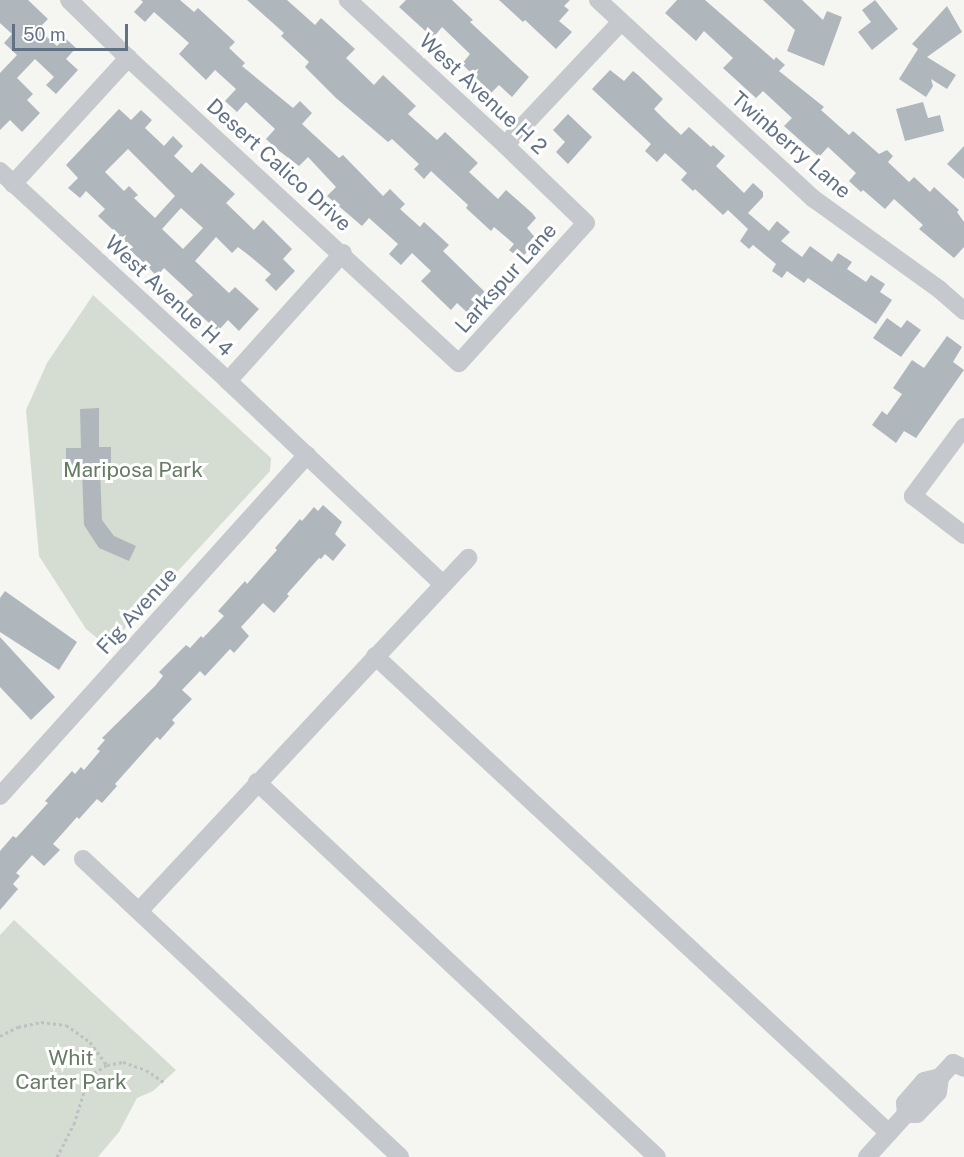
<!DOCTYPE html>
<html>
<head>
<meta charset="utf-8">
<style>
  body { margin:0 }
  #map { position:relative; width:964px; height:1157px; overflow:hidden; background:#f5f6f1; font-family:"Public Sans",sans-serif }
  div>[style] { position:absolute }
  .green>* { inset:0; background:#d5ddd2 }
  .building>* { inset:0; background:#afb6bc }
  .path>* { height:3px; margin-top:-1.5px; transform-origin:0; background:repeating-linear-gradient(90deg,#bec0c3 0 3px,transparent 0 6px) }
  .minor>* { height:18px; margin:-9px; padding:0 9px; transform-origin:9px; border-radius:9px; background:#c5c8cc }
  span { translate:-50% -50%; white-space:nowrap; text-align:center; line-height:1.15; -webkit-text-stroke:6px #fff; paint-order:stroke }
  .street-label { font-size:21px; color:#627285 }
  .park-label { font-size:21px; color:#657b62 }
  .scale { position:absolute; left:12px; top:24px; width:116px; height:27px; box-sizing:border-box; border:3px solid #627285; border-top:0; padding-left:8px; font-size:18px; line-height:21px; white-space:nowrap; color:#627285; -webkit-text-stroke:4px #fff; paint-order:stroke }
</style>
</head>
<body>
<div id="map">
  <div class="green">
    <i style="clip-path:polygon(93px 295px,271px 458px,270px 471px,108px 647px,86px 629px,39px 556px,26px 410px,47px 363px)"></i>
    <i style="clip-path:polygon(14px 920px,176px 1070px,153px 1091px,137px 1098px,119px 1132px,98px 1157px,0 1157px,0 935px)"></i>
  </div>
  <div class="building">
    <i style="clip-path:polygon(0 0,28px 0,48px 19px,38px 29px,57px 46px,65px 38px,76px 48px,66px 59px,78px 70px,56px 94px,46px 85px,54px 77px,35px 59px,17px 78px,33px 94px,27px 100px,40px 113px,22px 132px,10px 120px,0 130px,0 73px,17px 55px,4px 43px,12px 34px,0 23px)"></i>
    <i style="clip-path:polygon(141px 0,180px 0,194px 12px,198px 8px,235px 42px,229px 48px,245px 63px,242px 66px,293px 108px,300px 101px,312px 113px,302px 124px,339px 158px,343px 155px,383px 196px,390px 189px,405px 204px,400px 209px,420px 227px,424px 222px,449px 245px,443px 251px,488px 295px,470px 315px,457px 303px,451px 310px,421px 281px,431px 271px,412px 253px,401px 265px,389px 254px,398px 244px,369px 218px,362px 226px,327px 196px,336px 187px,308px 157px,299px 166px,278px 150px,266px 139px,275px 129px,246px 102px,237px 112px,225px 101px,236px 89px,215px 70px,206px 80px,179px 54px,189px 43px,154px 12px,145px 22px,134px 12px,143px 2px)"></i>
    <i style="clip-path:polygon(247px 0,287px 0,315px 25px,321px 18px,355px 49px,346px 58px,374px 85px,383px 75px,416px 106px,408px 114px,437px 140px,445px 132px,478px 163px,469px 172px,498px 199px,506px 190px,532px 213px,536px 218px,527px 228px,538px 241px,520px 259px,509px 250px,514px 244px,494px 227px,491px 231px,466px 208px,468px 205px,431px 171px,424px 179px,414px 169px,419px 164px,392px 139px,388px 142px,336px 98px,305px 67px,309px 62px,281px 36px,284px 33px)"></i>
    <i style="clip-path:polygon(406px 0,452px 0,473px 20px,470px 22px,529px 77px,512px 97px,499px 85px,491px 93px,462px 64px,470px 54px,442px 27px,433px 38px,399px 7px)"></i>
    <i style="clip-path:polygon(499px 0,570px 0,564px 6px,569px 10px,559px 21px,572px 32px,556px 49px,525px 20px,523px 22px)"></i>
    <i style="clip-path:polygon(677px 0,705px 0,774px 60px,776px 57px,785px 65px,779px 71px,824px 107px,821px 110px,849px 135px,853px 131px,879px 154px,887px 150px,893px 156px,888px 162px,909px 182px,914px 177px,930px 192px,934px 187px,959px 210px,957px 212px,964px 222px,964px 247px,954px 258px,919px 229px,923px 225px,894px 199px,885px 209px,863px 190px,861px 192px,849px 181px,856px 173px,828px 147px,819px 157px,784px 126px,792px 118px,763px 91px,756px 98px,723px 68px,733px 58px,704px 31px,696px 41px,665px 13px)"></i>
    <i style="clip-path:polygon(763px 0,802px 0,823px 20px,827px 11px,842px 17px,824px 66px,787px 51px,795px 30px)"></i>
    <i style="clip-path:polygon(875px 0,898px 29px,872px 50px,858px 32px,871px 22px,862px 10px)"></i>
    <i style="clip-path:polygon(947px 6px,962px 32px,927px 57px,956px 75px,947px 89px,931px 79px,933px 86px,926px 97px,899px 79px,918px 49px,912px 44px)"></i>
    <i style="clip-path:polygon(610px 70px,624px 81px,633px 71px,638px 75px,663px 99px,654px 109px,664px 119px,681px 135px,689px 127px,711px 147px,713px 145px,725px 156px,716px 166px,744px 193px,753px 183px,763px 192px,763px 197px,748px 213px,769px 231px,777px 221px,790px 232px,781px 241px,802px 257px,810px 246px,832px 262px,838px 253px,852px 262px,847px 269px,866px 282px,871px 275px,885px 284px,880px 292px,892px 300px,876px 324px,808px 278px,804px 283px,787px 271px,782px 278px,772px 271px,776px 264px,753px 245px,749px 249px,740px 241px,748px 229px,728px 210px,723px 215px,695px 189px,693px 191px,681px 180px,687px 173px,665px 153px,657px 162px,645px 151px,651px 144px,592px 89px)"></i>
    <i style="clip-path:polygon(923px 102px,928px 118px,940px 115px,944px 131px,905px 141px,896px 109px)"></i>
    <i style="clip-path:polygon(evenodd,119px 109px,131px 120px,141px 110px,152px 120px,145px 128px,164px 146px,173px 136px,183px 146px,174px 156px,192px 173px,201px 163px,235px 194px,226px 203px,254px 230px,263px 220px,292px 249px,283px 259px,295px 271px,276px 291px,265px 280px,271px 274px,251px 257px,238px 247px,232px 253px,216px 237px,195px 261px,229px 293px,235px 287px,259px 309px,239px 331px,228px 320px,218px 331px,186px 302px,193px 295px,164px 268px,157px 276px,125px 245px,127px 243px,98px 216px,105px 209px,86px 191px,80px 198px,68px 188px,78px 178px,66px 165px,119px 109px,128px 149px,175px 196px,155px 218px,134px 198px,138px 195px,129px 186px,124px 191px,105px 172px,128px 149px,119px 109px,181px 208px,203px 228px,183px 249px,162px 229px,181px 208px)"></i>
    <i style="clip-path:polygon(568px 114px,592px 137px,568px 164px,556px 152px,565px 142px,553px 130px)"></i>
    <i style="clip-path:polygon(964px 146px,964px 179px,947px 164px)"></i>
    <i style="clip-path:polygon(887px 318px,901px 328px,907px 320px,921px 330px,901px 357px,873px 338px)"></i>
    <i style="clip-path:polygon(947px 336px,962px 347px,953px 362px,964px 370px,916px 438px,904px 431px,896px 443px,872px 425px,882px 411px,887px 415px,902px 394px,893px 388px,912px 360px,924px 368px)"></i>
    <i style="clip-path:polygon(99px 408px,99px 447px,111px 447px,111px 470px,100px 470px,102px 520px,114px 536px,136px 546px,129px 561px,99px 548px,84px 525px,82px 471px,66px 471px,66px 448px,81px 448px,80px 409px)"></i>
    <i style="clip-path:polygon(323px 505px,342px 522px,335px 534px,346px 545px,333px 561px,325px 554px,321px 559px,319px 558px,287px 594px,289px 596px,274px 613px,263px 603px,241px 627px,249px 636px,234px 653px,230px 649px,205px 676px,200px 671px,182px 690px,192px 699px,172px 720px,175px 723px,160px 740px,157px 737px,115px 784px,117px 786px,102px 803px,97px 799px,79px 819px,77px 817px,53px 844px,60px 850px,44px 866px,32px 855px,16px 873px,20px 876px,13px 884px,18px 889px,0 910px,0 851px,13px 836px,16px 838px,48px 803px,45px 801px,72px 771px,75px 774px,81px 767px,84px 770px,100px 751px,97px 749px,105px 740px,102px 738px,155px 686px,163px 676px,159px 672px,186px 645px,190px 648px,201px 636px,203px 638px,224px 616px,218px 611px,245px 581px,247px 584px,277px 550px,275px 548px,300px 519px,302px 521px,314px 507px,318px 511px)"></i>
    <i style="clip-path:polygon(5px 591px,77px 642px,59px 670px,0 632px,0 598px)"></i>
    <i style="clip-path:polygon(0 637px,55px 697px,31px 720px,0 687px)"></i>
  </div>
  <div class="path">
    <i style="left:0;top:1036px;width:20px;rotate:-27deg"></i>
    <i style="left:18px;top:1027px;width:24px;rotate:-12deg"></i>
    <i style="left:41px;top:1022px;width:25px;rotate:7deg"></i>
    <i style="left:66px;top:1025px;width:29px;rotate:35deg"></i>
    <i style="left:90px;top:1042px;width:29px;rotate:54deg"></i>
    <i style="left:57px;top:1157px;width:37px;rotate:-63deg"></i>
    <i style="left:74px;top:1124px;width:38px;rotate:-73deg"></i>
    <i style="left:85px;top:1088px;width:17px;rotate:-59deg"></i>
    <i style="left:94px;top:1073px;width:15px;rotate:-32deg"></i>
    <i style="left:107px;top:1065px;width:16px;rotate:-11deg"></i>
    <i style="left:123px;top:1062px;width:24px;rotate:19deg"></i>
    <i style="left:146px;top:1070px;width:22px;rotate:34deg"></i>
  </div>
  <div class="minor">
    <i style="left:69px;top:0;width:83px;rotate:44.5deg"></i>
    <i style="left:128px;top:58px;width:450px;rotate:42.7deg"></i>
    <i style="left:459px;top:363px;width:189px;rotate:-47.8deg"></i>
    <i style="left:586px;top:223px;width:112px;rotate:-136.1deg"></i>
    <i style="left:505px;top:145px;width:214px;rotate:-137.3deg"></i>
    <i style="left:598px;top:0;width:294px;rotate:42.7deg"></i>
    <i style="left:814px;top:199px;width:155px;rotate:35.8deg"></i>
    <i style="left:940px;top:290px;width:32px;rotate:41deg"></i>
    <i style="left:505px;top:145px;width:169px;rotate:-46.7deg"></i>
    <i style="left:0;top:171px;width:310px;rotate:42.6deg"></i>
    <i style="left:228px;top:381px;width:296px;rotate:43.4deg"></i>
    <i style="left:13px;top:184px;width:171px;rotate:-47.6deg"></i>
    <i style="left:228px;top:381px;width:172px;rotate:-48.1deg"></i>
    <i style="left:964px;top:427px;width:86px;rotate:126.5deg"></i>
    <i style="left:913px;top:496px;width:64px;rotate:37.4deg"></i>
    <i style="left:375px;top:656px;width:701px;rotate:42.86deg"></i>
    <i style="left:257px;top:782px;width:548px;rotate:43.15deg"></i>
    <i style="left:0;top:796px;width:459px;rotate:-48deg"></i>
    <i style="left:83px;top:859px;width:435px;rotate:43.2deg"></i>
    <i style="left:139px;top:911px;width:483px;rotate:-47deg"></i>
    <i style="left:906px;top:1114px;width:11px;rotate:-95deg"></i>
    <i style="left:905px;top:1103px;width:29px;rotate:-49deg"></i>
    <i style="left:924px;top:1081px;width:16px;rotate:-14deg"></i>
    <i style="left:940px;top:1077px;width:19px;rotate:-47deg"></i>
    <i style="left:953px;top:1063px;width:12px;rotate:24deg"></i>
    <i style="left:867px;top:1157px;width:58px;rotate:-47.8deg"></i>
    <i style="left:906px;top:1114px;width:11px"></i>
    <i style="left:917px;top:1114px;width:30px;rotate:-46deg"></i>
    <i style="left:938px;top:1092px;width:15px;rotate:-82deg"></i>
  </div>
  <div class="street-label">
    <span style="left:483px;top:94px;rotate:43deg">West Avenue H 2</span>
    <span style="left:791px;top:145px;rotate:41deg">Twinberry Lane</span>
    <span style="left:279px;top:165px;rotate:42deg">Desert Calico Drive</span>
    <span style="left:506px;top:278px;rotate:-48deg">Larkspur Lane</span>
    <span style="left:169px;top:296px;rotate:43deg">West Avenue H 4</span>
    <span style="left:137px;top:611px;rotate:-48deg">Fig Avenue</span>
  </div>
  <div class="park-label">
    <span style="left:133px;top:470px">Mariposa Park</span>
    <span style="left:71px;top:1070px">Whit<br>Carter Park</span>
  </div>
  <div class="scale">50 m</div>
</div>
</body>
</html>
